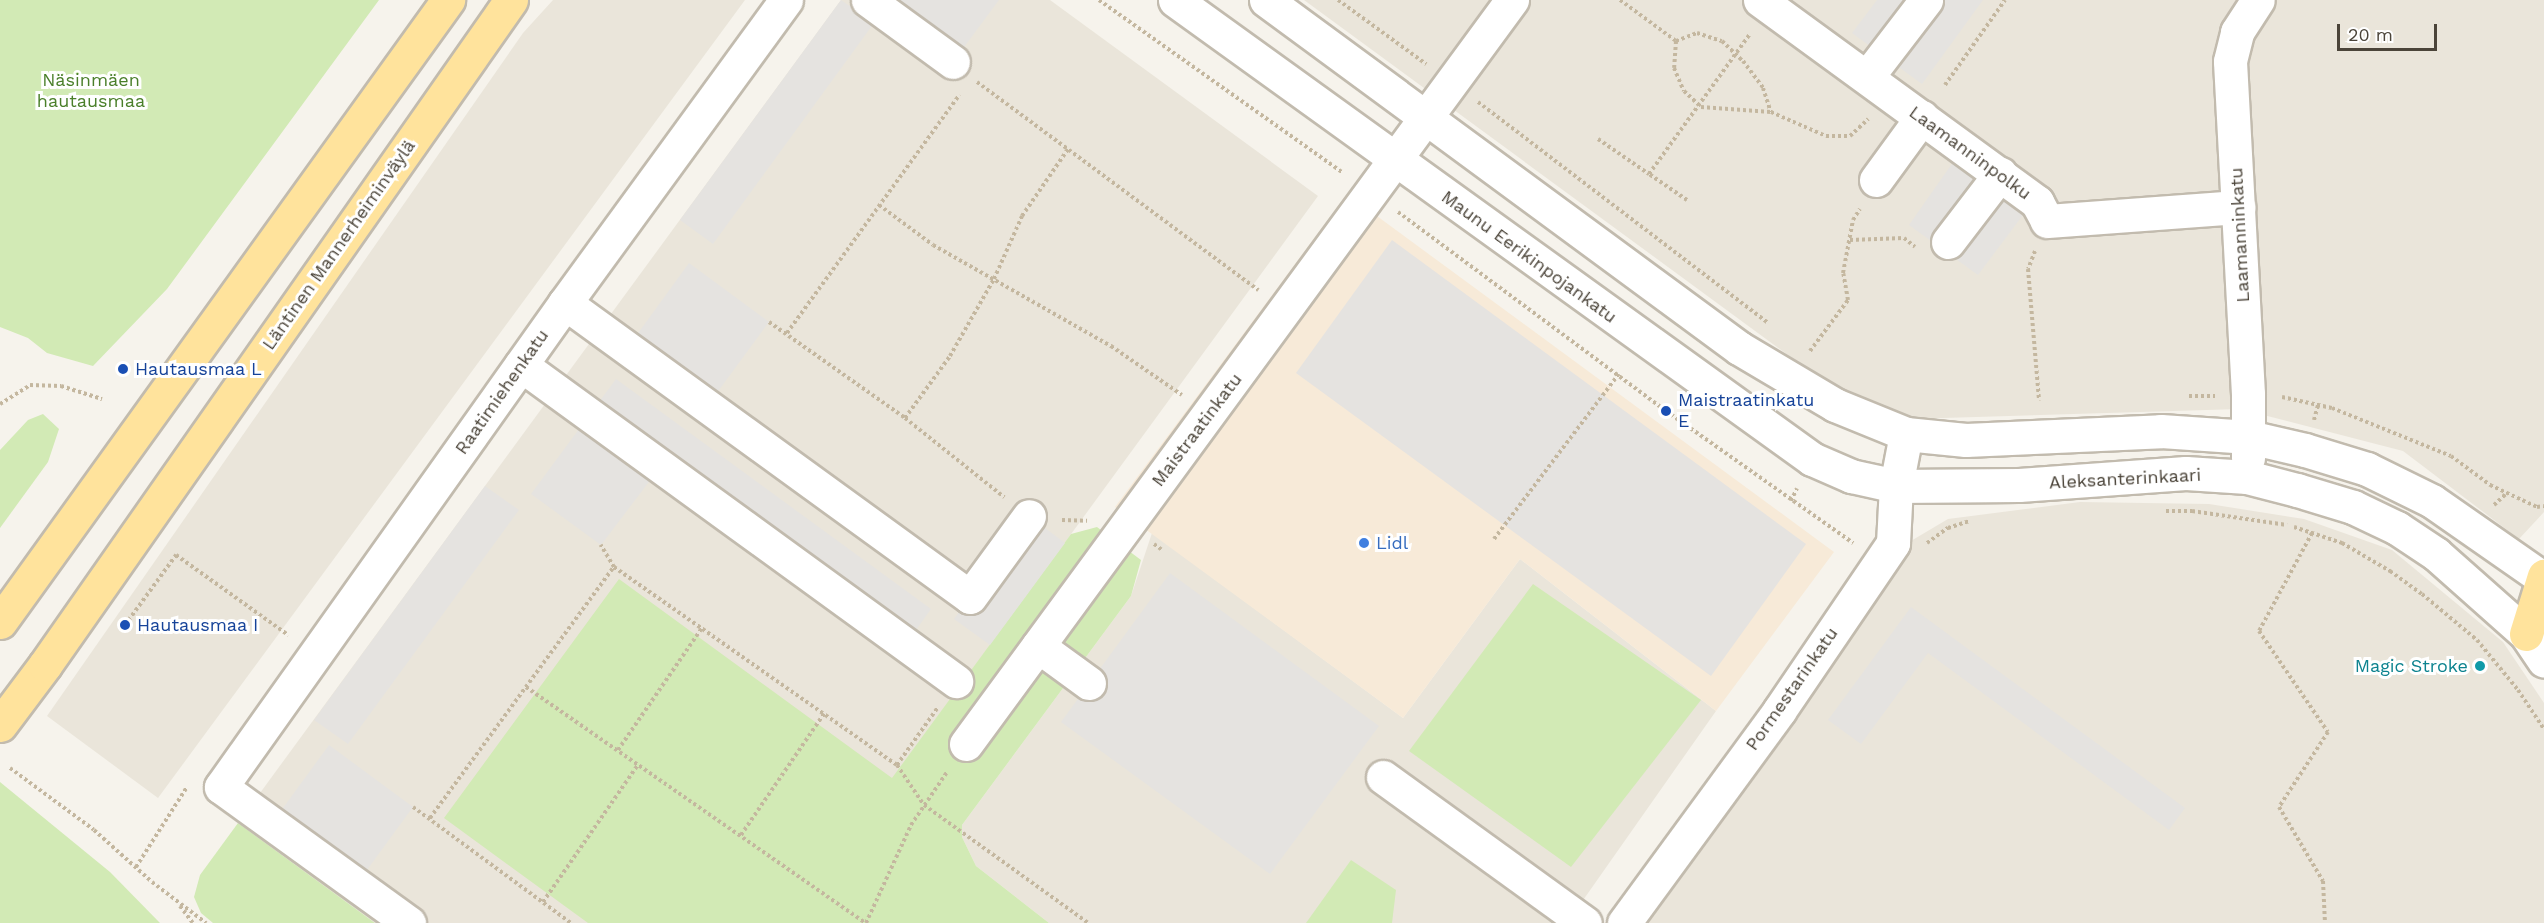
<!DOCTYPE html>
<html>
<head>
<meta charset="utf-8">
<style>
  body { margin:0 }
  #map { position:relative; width:2544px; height:923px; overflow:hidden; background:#f6f3ec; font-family:"Work Sans",sans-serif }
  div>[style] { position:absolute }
  .residential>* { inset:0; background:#eae5da }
  .commercial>* { inset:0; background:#f7ead8 }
  .green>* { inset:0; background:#d2eab5 }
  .parking>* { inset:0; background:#e5e3e0 }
  .path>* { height:4px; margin-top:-2px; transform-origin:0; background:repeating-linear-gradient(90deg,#c4b79f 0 3px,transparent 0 6px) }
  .roads { filter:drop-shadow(2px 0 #c2bbae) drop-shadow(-2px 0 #c2bbae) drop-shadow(0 2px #c2bbae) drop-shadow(0 -2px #c2bbae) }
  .minor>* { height:33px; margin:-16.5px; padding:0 16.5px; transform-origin:16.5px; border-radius:16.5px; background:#fff }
  .major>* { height:33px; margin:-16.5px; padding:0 16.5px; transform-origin:16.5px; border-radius:16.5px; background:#ffe39c }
  .dots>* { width:16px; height:16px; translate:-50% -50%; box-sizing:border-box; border:3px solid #fff; border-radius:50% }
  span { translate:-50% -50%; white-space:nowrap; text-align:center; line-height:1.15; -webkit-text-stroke:6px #fff; paint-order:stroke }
  .park-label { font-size:18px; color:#4a7f2a }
  .street-label { font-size:18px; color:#4b4439 }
  .transit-label { font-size:18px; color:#164399 }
  .left { translate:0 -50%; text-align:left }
  .shop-label { font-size:18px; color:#366cbe }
  .culture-label { font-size:18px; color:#0d838f }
  .right { translate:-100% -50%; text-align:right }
  .scale { position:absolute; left:2337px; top:24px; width:100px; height:27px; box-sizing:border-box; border:3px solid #4b4439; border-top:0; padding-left:8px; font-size:18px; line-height:21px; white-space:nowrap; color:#4b4439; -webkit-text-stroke:4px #fff; paint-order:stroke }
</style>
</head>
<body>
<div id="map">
  <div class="residential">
    <i style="clip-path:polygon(553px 0,745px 0,158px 798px,47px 716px,523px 33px)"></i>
    <i style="clip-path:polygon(841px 0,1050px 0,1318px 196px,787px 923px,375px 923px,238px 823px)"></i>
    <i style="clip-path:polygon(1304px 0,2544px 0,2544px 512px,2519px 539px,2403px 451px,2240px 409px,1910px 419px,1837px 391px)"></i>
    <i style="clip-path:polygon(2080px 502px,2209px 504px,2304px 519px,2392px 550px,2503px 642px,2544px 703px,2544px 923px,1605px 923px,1862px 570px,1948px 519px)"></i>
    <i style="clip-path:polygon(1152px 533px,1403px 718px,1520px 559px,1716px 711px,1567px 923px,1049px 923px,976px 866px,962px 837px,962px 825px,1131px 596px)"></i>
  </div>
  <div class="commercial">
    <i style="clip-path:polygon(1347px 194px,1834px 552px,1716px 711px,1520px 559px,1403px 718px,1115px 507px)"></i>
  </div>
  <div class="green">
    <i style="clip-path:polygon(0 0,379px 0,167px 289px,93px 366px,47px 353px,28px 338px,0 327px)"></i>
    <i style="clip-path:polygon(43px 414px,59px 429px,48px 462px,0 528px,0 450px,28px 420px)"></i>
    <i style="clip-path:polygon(1097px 527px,1141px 560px,1131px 596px,962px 825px,962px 837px,976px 866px,1049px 923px,588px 923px,444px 818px,619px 579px,892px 778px,1071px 534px)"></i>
    <i style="clip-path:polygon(1533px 584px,1701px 700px,1571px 867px,1409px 751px)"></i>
    <i style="clip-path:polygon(0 782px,110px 872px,160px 923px,0 923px)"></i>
    <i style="clip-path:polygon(238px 823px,375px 923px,213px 923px,201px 913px,194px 897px,200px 875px)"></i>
    <i style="clip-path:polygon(1351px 860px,1396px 890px,1392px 923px,1306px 923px)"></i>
  </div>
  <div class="parking">
    <i style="clip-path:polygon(841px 0,874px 23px,713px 244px,680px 220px)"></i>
    <i style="clip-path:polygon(891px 0,999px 0,953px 62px)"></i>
    <i style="clip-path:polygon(1877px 0,1983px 0,1922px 84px,1852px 33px)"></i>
    <i style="clip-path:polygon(1956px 158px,2026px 211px,1978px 275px,1909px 225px)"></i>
    <i style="clip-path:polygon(1392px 240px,1806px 544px,1711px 676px,1296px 373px)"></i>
    <i style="clip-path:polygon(689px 263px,769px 322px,708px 405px,628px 347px)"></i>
    <i style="clip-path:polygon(616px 379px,931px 609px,906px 644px,661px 466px,601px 545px,531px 494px)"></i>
    <i style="clip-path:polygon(485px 486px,519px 510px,348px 744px,314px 720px)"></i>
    <i style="clip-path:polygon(1029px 516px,1065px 543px,990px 645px,954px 619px)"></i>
    <i style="clip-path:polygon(1170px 573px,1379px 726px,1270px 874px,1061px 722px)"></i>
    <i style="clip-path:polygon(1911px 607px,2185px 808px,2169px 830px,1928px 653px,1861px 744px,1828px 720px)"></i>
    <i style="clip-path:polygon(329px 745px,413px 807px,356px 885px,272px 823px)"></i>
  </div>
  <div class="path">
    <i style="left:1099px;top:0;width:299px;rotate:35.3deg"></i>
    <i style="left:1338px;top:0;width:109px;rotate:36deg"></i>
    <i style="left:1620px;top:0;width:69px;rotate:36.2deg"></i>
    <i style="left:1676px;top:41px;width:27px;rotate:94deg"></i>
    <i style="left:1674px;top:68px;width:25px;rotate:67deg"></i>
    <i style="left:1684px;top:91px;width:23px;rotate:43deg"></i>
    <i style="left:1701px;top:107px;width:70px;rotate:4.1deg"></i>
    <i style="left:1771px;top:112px;width:60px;rotate:23.6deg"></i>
    <i style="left:1826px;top:136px;width:24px"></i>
    <i style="left:1850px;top:136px;width:25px;rotate:-43deg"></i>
    <i style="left:1676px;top:41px;width:22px;rotate:-21deg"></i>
    <i style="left:1697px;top:33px;width:26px;rotate:18deg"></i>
    <i style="left:1722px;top:41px;width:29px;rotate:44deg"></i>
    <i style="left:1743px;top:61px;width:34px;rotate:53deg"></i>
    <i style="left:1763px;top:88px;width:25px;rotate:72deg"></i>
    <i style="left:977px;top:82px;width:350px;rotate:36.5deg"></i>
    <i style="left:1945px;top:85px;width:104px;rotate:-54.8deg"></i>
    <i style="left:1478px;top:102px;width:365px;rotate:37.3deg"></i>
    <i style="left:1598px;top:139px;width:62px;rotate:34.5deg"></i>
    <i style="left:1687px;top:200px;width:46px;rotate:-145.6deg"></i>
    <i style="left:1649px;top:174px;width:173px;rotate:-54.2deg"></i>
    <i style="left:879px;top:205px;width:67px;rotate:36.5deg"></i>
    <i style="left:933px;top:245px;width:205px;rotate:29.6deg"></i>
    <i style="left:1111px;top:346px;width:86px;rotate:34.6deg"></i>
    <i style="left:1398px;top:212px;width:334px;rotate:36.6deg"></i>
    <i style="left:1666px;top:411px;width:229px;rotate:35.2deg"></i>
    <i style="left:1850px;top:240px;width:54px;rotate:-2.1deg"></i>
    <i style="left:1904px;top:238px;width:14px;rotate:39deg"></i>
    <i style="left:2035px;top:251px;width:19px;rotate:111deg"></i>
    <i style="left:2028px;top:269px;width:132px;rotate:85.2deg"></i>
    <i style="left:769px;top:322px;width:166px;rotate:35.2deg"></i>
    <i style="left:905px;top:418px;width:127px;rotate:38.6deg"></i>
    <i style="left:787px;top:333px;width:294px;rotate:-54.1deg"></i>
    <i style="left:1810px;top:351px;width:64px;rotate:-53.3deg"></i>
    <i style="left:1848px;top:300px;width:27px;rotate:-100deg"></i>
    <i style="left:1843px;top:273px;width:54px;rotate:-79.3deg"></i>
    <i style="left:1853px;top:220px;width:13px;rotate:-58deg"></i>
    <i style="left:2189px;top:396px;width:26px"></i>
    <i style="left:2282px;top:397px;width:51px;rotate:12.4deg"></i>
    <i style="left:2332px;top:408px;width:128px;rotate:22deg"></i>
    <i style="left:2451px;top:456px;width:49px;rotate:36.6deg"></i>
    <i style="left:2490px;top:485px;width:52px;rotate:25.1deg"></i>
    <i style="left:2537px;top:507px;width:7px;rotate:-8deg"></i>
    <i style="left:0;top:404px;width:36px;rotate:-32deg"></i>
    <i style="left:30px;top:385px;width:31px;rotate:2deg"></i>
    <i style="left:61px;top:386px;width:43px;rotate:17.6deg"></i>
    <i style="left:905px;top:418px;width:77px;rotate:-54deg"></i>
    <i style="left:950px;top:356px;width:89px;rotate:-60.3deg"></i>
    <i style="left:994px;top:279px;width:69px;rotate:-66deg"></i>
    <i style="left:1022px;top:216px;width:81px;rotate:-55.5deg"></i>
    <i style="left:2314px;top:420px;width:16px;rotate:-75deg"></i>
    <i style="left:1791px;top:501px;width:14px;rotate:-65deg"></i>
    <i style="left:2494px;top:505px;width:18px;rotate:-43deg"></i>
    <i style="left:2166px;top:511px;width:26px"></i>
    <i style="left:2192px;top:511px;width:96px;rotate:8.4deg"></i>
    <i style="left:1062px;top:520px;width:25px;rotate:2deg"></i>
    <i style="left:2294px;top:527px;width:51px;rotate:18.4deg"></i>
    <i style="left:2342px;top:543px;width:56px;rotate:30.3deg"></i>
    <i style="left:2390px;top:571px;width:39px;rotate:36deg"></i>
    <i style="left:2422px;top:594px;width:72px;rotate:39.9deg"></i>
    <i style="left:2477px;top:640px;width:65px;rotate:50.6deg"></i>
    <i style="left:2518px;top:690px;width:47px;rotate:56.3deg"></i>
    <i style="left:2312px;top:533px;width:111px;rotate:118.4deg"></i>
    <i style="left:2259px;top:631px;width:122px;rotate:55.7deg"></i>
    <i style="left:2328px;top:732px;width:90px;rotate:123.2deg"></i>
    <i style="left:2279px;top:807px;width:86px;rotate:59.3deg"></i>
    <i style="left:2323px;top:881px;width:42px;rotate:87.3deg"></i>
    <i style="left:1494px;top:539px;width:207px;rotate:-52.9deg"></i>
    <i style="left:1927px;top:543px;width:26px;rotate:-36deg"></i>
    <i style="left:1948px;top:528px;width:23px;rotate:-18deg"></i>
    <i style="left:1154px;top:544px;width:9px;rotate:36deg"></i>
    <i style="left:614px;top:567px;width:345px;rotate:35deg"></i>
    <i style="left:897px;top:765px;width:71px;rotate:-54.7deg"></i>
    <i style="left:125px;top:625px;width:87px;rotate:-53.9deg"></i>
    <i style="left:176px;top:555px;width:138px;rotate:35.5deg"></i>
    <i style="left:526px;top:687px;width:414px;rotate:34.8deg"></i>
    <i style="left:618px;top:750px;width:148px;rotate:-55.5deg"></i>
    <i style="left:897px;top:765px;width:48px;rotate:56deg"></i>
    <i style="left:924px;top:805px;width:202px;rotate:35.7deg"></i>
    <i style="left:10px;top:768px;width:104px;rotate:36.4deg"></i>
    <i style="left:94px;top:830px;width:78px;rotate:41.9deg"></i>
    <i style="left:152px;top:882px;width:68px;rotate:37.2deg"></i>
    <i style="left:413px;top:807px;width:196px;rotate:36.3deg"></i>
    <i style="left:430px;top:818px;width:311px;rotate:-53.8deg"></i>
    <i style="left:614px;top:567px;width:26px;rotate:-121deg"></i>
    <i style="left:741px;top:835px;width:147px;rotate:-55.6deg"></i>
    <i style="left:136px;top:867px;width:95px;rotate:-57.5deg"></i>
    <i style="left:543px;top:902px;width:167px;rotate:-55.3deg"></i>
    <i style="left:180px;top:906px;width:21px;rotate:53deg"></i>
    <i style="left:866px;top:923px;width:108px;rotate:-65.3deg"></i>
    <i style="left:911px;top:825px;width:64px;rotate:-55.8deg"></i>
  </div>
  <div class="roads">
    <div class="minor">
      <i style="left:868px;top:0;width:105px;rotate:36.1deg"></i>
      <i style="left:1175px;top:0;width:785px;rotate:35.78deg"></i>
      <i style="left:1812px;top:459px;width:43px;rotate:23.6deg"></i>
      <i style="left:1851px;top:476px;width:46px;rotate:12.5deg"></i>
      <i style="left:1896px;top:486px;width:123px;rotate:-0.5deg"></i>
      <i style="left:2019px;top:485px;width:167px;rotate:-4.1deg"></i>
      <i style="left:2186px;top:473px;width:61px;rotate:3.8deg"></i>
      <i style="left:2247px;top:477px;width:52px;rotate:14.6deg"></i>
      <i style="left:2297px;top:490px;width:59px;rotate:16.9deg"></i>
      <i style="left:2353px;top:507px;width:49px;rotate:25.5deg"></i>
      <i style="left:2397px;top:528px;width:47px;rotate:33.7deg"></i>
      <i style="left:2436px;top:554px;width:120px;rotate:41.6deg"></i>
      <i style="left:2526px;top:634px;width:32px;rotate:56deg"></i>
      <i style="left:1266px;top:0;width:587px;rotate:36.34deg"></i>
      <i style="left:1739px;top:348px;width:112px;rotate:30.7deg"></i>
      <i style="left:1835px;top:405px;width:77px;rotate:22.2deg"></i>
      <i style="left:1906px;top:434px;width:60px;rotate:5.7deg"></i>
      <i style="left:1966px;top:440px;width:195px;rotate:-2.6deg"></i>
      <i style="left:2161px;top:431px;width:88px;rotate:3.9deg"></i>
      <i style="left:2249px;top:437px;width:57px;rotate:13.1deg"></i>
      <i style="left:2305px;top:450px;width:65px;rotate:17deg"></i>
      <i style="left:2367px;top:469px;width:72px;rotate:26.2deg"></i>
      <i style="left:2432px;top:501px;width:136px;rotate:34.9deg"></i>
      <i style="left:1760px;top:0;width:343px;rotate:36.1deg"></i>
      <i style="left:2037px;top:202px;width:21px;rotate:62deg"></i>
      <i style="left:2047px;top:221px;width:192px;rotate:-4.2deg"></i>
      <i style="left:1867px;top:77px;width:97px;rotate:-52.5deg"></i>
      <i style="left:1876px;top:180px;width:78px;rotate:-53.9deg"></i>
      <i style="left:1948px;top:242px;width:86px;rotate:-52.6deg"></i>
      <i style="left:565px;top:303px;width:500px;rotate:35.98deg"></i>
      <i style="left:970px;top:597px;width:100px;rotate:-53.9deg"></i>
      <i style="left:521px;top:365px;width:538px;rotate:36deg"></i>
      <i style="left:2248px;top:458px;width:64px;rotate:-90deg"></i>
      <i style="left:2248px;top:394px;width:333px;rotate:-93.1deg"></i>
      <i style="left:2230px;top:61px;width:30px;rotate:-76deg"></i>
      <i style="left:2237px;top:32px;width:38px;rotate:-57deg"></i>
      <i style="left:1038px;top:646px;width:63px;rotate:36deg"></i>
      <i style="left:966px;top:744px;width:923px;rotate:-53.73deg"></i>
      <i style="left:1383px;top:777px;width:249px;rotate:35.9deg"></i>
      <i style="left:409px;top:923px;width:232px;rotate:-144.1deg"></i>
      <i style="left:221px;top:787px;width:594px;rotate:-54.6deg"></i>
      <i style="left:565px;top:303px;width:375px;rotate:-53.9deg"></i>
      <i style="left:1624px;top:923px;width:263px;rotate:-53.8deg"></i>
      <i style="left:1779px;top:711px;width:203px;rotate:-55.8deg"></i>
      <i style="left:1893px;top:543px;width:57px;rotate:-87deg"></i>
      <i style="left:1896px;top:486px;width:53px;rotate:-79.1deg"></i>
    </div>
    <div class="major">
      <i style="left:0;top:622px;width:767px;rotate:-54.24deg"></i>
      <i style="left:2526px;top:634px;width:61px;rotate:-72.8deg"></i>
      <i style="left:0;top:725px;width:75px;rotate:-53.1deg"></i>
      <i style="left:45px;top:665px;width:812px;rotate:-54.98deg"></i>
    </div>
  </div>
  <div class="dots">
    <i style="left:123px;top:369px;background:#1a4fb4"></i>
    <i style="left:1666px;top:411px;background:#1a4fb4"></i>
    <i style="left:1364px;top:543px;background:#3f7fe0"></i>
    <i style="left:125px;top:625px;background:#1a4fb4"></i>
    <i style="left:2480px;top:666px;background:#0f9aa8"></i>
  </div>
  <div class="park-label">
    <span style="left:91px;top:91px">Näsinmäen<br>hautausmaa</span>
  </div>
  <div class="street-label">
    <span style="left:1970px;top:153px;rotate:36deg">Laamanninpolku</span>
    <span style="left:2240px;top:235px;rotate:-93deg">Laamanninkatu</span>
    <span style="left:339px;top:245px;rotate:-55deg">Läntinen Mannerheiminväylä</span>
    <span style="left:1529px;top:257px;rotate:36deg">Maunu Eerikinpojankatu</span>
    <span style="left:502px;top:392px;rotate:-55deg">Raatimiehenkatu</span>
    <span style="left:1197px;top:430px;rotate:-53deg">Maistraatinkatu</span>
    <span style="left:2125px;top:479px;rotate:-3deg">Aleksanterinkaari</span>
    <span style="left:1792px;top:689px;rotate:-55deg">Pormestarinkatu</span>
  </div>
  <div class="transit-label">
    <span class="left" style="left:135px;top:369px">Hautausmaa L</span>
    <span class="left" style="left:1678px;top:411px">Maistraatinkatu<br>E</span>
    <span class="left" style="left:137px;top:625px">Hautausmaa I</span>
  </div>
  <div class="shop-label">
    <span class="left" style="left:1376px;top:543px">Lidl</span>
  </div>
  <div class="culture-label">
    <span class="right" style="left:2468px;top:666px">Magic Stroke</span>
  </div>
  <div class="scale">20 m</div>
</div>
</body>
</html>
